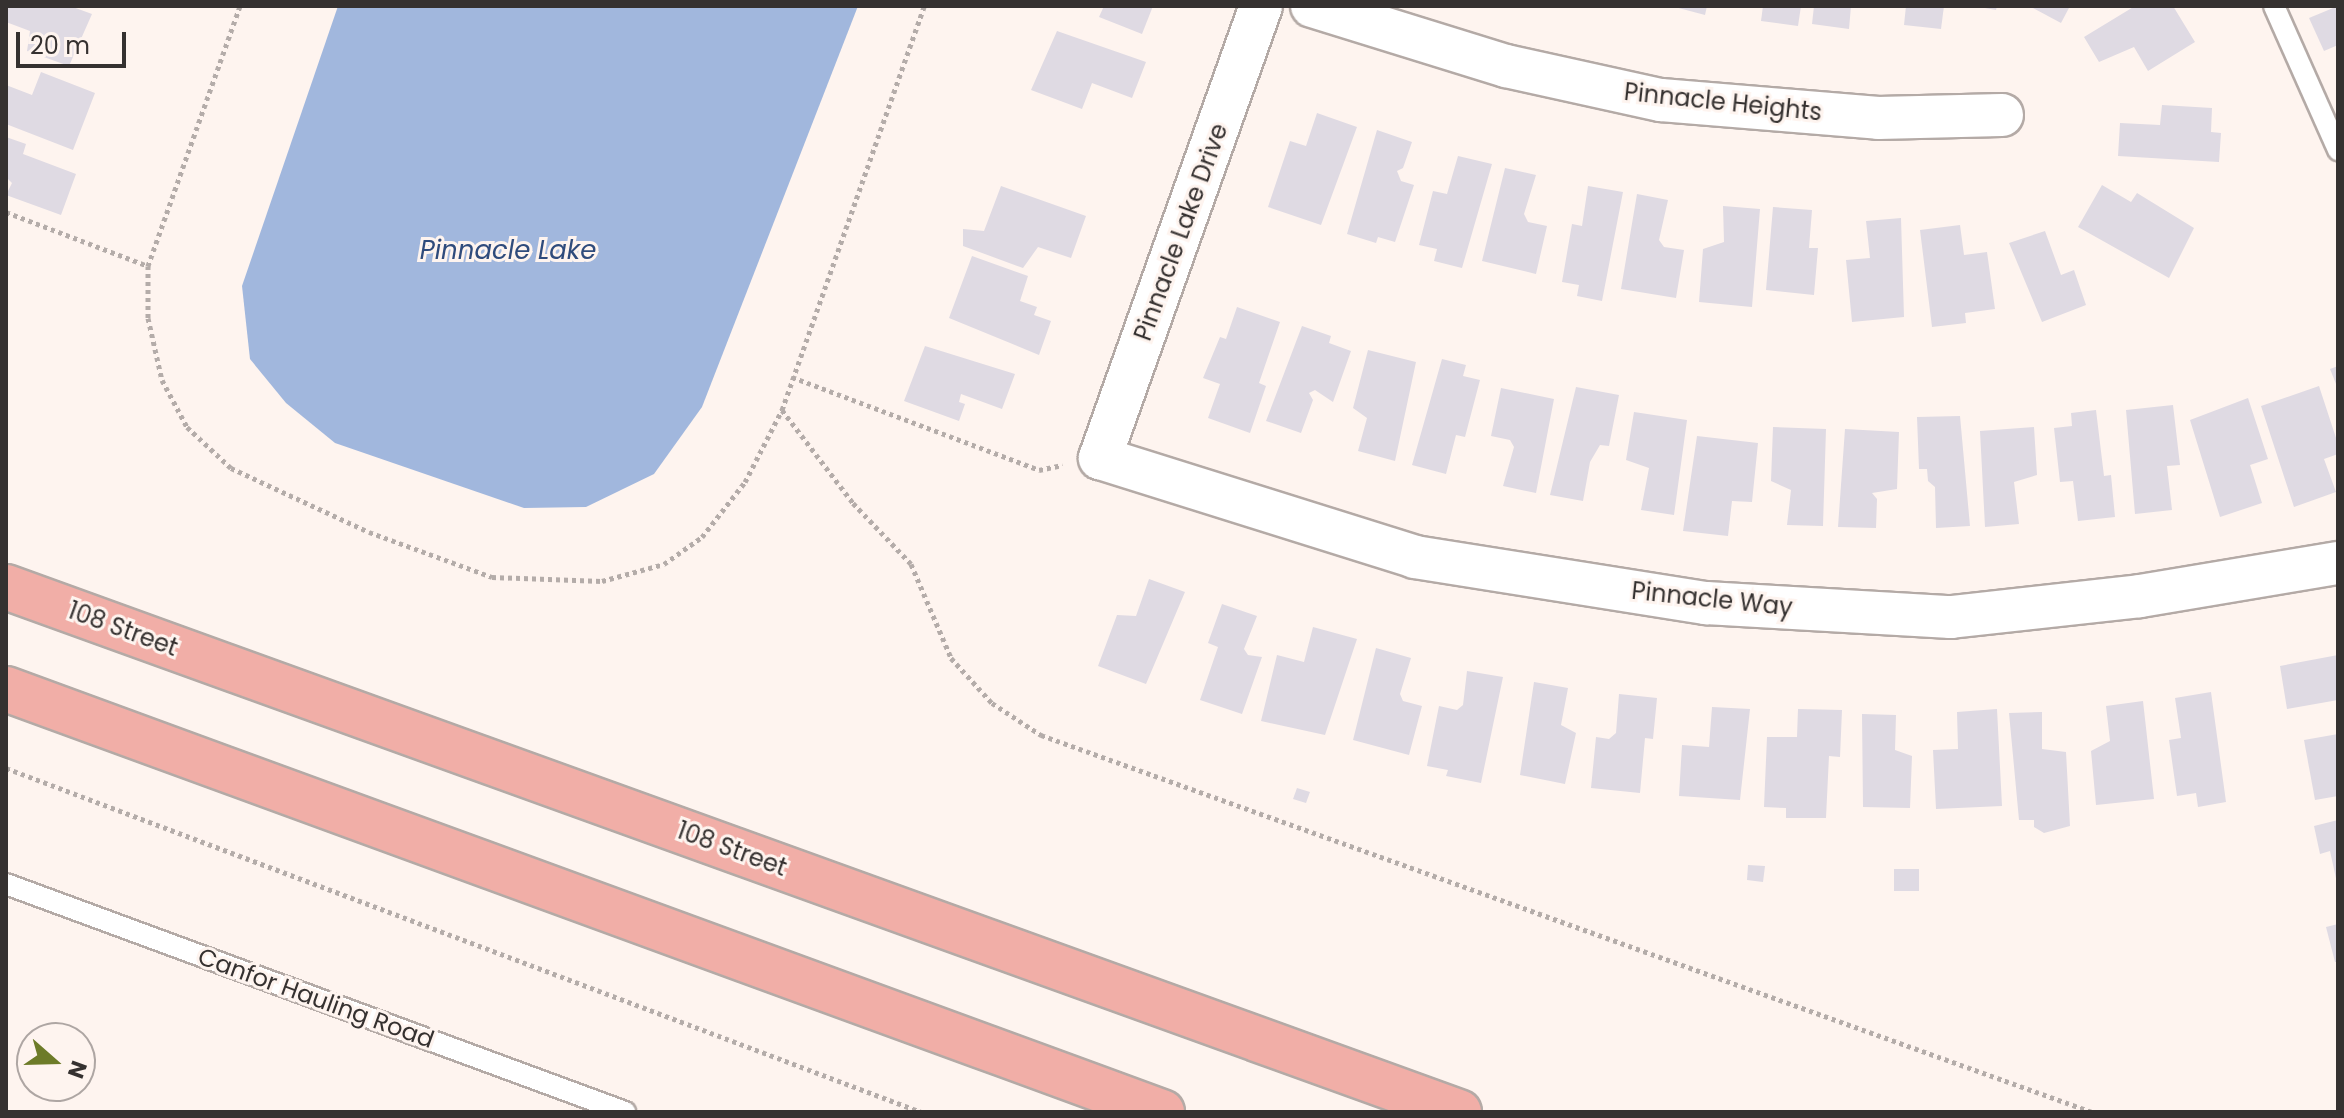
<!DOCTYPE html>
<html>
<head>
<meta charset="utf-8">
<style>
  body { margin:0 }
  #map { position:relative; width:2344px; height:1118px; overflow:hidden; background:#fef4ef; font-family:Poppins,sans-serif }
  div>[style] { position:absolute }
  .water>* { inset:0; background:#a1b7dd }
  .building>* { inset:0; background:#dfdae3 }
  .path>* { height:5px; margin-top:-2.5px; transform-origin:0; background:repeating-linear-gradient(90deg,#b4aca9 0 4px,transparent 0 8px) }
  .roads { filter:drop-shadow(2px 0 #b4aaa6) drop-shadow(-2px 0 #b4aaa6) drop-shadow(0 2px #b4aaa6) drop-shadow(0 -2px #b4aaa6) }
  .service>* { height:20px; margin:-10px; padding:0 10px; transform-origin:10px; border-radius:10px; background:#fff }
  .minor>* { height:42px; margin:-21px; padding:0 21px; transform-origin:21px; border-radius:21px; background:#fff }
  .primary>* { height:44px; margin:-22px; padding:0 22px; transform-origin:22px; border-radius:22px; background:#f1aea7 }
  span { translate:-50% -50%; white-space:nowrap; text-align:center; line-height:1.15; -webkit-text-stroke:6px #fef4ef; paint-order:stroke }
  .street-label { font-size:24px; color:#353130 }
  .water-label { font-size:26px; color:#2f4b7c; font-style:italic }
  .frame { position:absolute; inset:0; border:8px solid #353130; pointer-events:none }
  .north { position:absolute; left:16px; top:1022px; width:80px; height:80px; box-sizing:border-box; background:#fef4ef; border:2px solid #aea6a3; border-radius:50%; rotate:110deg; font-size:22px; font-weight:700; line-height:32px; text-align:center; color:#353130 }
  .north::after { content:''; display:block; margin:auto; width:28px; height:36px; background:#6d7b28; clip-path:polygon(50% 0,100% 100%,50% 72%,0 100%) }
  .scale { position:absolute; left:16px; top:32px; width:110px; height:36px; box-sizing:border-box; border:4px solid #353130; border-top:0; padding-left:10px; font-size:24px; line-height:28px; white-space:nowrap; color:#353130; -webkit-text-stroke:6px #fef4ef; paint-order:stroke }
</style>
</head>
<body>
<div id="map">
  <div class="water">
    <i style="clip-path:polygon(338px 6px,858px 6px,702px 407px,654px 474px,586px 507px,524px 508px,335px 443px,286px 403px,250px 359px,242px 286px)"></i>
  </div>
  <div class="building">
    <i style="clip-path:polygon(6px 6px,70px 6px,92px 14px,69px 66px,27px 51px,30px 31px,6px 22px)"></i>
    <i style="clip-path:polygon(1104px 6px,1153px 6px,1142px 34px,1099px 17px)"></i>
    <i style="clip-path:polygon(1671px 6px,1707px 6px,1705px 15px)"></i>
    <i style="clip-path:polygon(1763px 6px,1801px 6px,1798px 26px,1761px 21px)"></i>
    <i style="clip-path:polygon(1814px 6px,1851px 6px,1849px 29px,1812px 24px)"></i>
    <i style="clip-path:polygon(1906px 6px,1944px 6px,1941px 29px,1904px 25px)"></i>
    <i style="clip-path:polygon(1974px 6px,1997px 6px,1996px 10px)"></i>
    <i style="clip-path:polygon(2029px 6px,2070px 6px,2061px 23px)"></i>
    <i style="clip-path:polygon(2135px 6px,2173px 6px,2195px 42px,2148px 71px,2134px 47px,2099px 62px,2084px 37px)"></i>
    <i style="clip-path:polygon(2338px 6px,2338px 45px,2324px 51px,2309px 18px)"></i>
    <i style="clip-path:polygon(1057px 31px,1146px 62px,1132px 98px,1092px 83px,1082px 109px,1031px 90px)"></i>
    <i style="clip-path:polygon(41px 72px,95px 93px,73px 150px,6px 124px,6px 85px,32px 95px)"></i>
    <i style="clip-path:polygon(2162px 105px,2212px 108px,2211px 132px,2221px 133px,2219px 162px,2118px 156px,2120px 123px,2160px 125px)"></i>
    <i style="clip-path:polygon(1317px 113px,1357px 127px,1321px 225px,1268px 207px,1290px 141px,1306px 146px)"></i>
    <i style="clip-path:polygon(1377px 130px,1412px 142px,1403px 168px,1397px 171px,1401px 181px,1414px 185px,1395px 242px,1378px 237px,1376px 243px,1347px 234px)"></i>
    <i style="clip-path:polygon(6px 137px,26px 144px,23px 154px,76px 174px,61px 215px,6px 195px,12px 183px,6px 177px)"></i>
    <i style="clip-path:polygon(1458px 156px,1492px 164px,1462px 268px,1434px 261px,1437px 249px,1419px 245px,1433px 191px,1447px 194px)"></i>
    <i style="clip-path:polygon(1505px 168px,1536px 175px,1524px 214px,1528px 222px,1547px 226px,1536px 274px,1482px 261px)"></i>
    <i style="clip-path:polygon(2102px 185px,2131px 202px,2137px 193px,2194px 228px,2169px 278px,2078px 227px)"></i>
    <i style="clip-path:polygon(1001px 186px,1086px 216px,1071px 258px,1038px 247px,1023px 268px,963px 246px,963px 229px,984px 231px)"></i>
    <i style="clip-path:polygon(1588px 186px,1623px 192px,1602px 301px,1577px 296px,1579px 285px,1562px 282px,1572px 224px,1582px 226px)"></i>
    <i style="clip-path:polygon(1637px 194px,1668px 200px,1659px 240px,1664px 247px,1684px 250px,1676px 298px,1621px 289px)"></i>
    <i style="clip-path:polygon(1723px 206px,1760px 209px,1752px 307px,1699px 302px,1703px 249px,1724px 242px)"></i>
    <i style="clip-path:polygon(1773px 207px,1812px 210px,1809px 248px,1818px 248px,1814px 295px,1766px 290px)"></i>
    <i style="clip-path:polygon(1901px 218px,1904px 317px,1852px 322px,1846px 260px,1870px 258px,1866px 221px)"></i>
    <i style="clip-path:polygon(1960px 225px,1964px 255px,1987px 252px,1995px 309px,1965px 313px,1966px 323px,1932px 327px,1920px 230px)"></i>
    <i style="clip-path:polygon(2045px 231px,2061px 275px,2074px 270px,2086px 305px,2042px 322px,2009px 243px)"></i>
    <i style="clip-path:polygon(972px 256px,1028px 276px,1020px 301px,1037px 307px,1034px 315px,1051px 321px,1039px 355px,949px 318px)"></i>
    <i style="clip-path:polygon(1237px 307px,1280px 322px,1259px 383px,1266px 386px,1250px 433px,1208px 418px,1220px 384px,1203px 378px,1220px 337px,1226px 339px)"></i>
    <i style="clip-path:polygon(1302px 326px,1331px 336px,1329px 343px,1351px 351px,1333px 402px,1315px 390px,1309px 393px,1313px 400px,1301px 433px,1266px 421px)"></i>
    <i style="clip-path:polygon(925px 346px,1015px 374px,1002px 409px,961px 394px,959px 402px,965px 404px,959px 421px,904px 401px)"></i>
    <i style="clip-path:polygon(1368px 350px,1416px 362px,1395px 461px,1358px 451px,1367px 418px,1353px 408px)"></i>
    <i style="clip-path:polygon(1442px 359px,1466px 365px,1463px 376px,1480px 380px,1465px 437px,1456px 435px,1446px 474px,1412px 465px)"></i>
    <i style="clip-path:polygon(2338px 366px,2338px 389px,2330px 369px)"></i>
    <i style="clip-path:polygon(2319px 386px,2338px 444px,2338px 454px,2324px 459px,2336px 492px,2294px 507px,2261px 406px)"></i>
    <i style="clip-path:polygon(1576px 387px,1619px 395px,1609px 446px,1600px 445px,1590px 462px,1583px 501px,1550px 495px)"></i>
    <i style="clip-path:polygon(1501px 388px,1554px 399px,1536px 493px,1503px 486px,1514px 447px,1510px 440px,1491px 436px)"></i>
    <i style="clip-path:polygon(2248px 398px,2268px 459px,2250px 465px,2262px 503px,2220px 517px,2190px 420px)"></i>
    <i style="clip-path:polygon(2173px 405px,2180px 465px,2167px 466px,2172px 510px,2135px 514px,2126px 410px)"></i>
    <i style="clip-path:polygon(2096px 410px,2104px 476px,2111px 475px,2115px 517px,2078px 521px,2073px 481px,2060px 482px,2054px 428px,2072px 426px,2071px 413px)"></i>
    <i style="clip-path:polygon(1634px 412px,1687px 420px,1674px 515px,1641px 510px,1649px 468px,1626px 460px)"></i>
    <i style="clip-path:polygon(1960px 416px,1970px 526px,1936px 528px,1935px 487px,1928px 481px,1927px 469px,1919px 469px,1917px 417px)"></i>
    <i style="clip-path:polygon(1773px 427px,1826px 429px,1823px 526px,1787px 525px,1791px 490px,1771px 481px)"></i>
    <i style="clip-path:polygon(2034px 427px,2037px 475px,2014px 482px,2019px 524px,1985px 527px,1980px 431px)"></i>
    <i style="clip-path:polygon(1845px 429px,1899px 432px,1897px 489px,1872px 493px,1877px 499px,1876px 528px,1838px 527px)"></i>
    <i style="clip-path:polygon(1697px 436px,1758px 443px,1752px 502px,1732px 501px,1728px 536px,1683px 531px)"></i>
    <i style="clip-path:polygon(1149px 579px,1185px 592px,1146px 684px,1098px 666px,1117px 615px,1136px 616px)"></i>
    <i style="clip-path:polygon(1222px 604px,1257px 616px,1244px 649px,1248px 655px,1262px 657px,1242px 714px,1200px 700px,1218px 647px,1208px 643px)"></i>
    <i style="clip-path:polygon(1313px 627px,1357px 639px,1325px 735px,1261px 721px,1277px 655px,1304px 662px)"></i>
    <i style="clip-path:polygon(1376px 648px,1411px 658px,1400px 694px,1403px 701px,1422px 706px,1409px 755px,1353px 740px)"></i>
    <i style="clip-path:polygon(2338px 655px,2338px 700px,2287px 709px,2280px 666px)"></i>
    <i style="clip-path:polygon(1467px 671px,1503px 677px,1481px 783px,1446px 776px,1448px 770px,1427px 766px,1439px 706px,1457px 710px,1463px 705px)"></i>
    <i style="clip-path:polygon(1534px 682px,1568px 688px,1561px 725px,1576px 733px,1565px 784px,1520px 775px)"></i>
    <i style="clip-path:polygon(2211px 692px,2226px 802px,2198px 807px,2196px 793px,2177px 796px,2169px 740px,2181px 738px,2175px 698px)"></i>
    <i style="clip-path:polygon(1619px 694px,1657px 698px,1653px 739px,1645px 738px,1640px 793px,1591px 788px,1596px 737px,1609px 739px,1616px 733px)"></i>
    <i style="clip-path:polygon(2143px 701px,2154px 799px,2096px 805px,2091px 751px,2110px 741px,2106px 706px)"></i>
    <i style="clip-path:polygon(1712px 707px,1750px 709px,1740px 800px,1679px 796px,1682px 745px,1709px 747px)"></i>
    <i style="clip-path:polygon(1798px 709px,1842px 710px,1840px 757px,1829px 756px,1826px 818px,1786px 818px,1786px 808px,1764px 807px,1767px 737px,1797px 737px)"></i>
    <i style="clip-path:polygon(1997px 709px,2002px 806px,1936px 809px,1933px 750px,1958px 749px,1957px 712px)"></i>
    <i style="clip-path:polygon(2042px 712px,2042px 749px,2066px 752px,2070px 826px,2044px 833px,2034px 827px,2034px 820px,2019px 820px,2009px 713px)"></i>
    <i style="clip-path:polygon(1862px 714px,1896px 715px,1895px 750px,1912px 756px,1910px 808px,1863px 807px)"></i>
    <i style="clip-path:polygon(2338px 734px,2338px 796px,2315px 800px,2304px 740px)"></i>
    <i style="clip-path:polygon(1297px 788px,1310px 792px,1306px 803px,1293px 799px)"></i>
    <i style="clip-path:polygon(2338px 820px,2338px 883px,2337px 883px,2330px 851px,2320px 854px,2314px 826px)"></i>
    <i style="clip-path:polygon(1748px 865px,1765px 866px,1763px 882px,1747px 880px)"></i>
    <i style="clip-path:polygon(1894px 869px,1919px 869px,1919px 891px,1894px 891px)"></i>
    <i style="clip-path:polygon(2338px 924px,2338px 962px,2335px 962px,2326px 927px)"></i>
  </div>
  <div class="path">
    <i style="left:240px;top:6px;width:276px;rotate:109.5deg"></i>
    <i style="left:148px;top:266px;width:52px;rotate:90deg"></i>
    <i style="left:148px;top:318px;width:64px;rotate:77.3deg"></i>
    <i style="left:162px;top:380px;width:53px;rotate:62deg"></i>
    <i style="left:187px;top:427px;width:60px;rotate:43deg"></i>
    <i style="left:231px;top:468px;width:152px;rotate:24.9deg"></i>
    <i style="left:369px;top:532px;width:131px;rotate:20.1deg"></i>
    <i style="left:492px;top:577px;width:110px;rotate:2.1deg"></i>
    <i style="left:602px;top:581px;width:64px;rotate:-15.3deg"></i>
    <i style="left:664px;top:564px;width:47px;rotate:-35.4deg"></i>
    <i style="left:702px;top:537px;width:70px;rotate:-52deg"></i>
    <i style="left:745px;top:482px;width:81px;rotate:-62.8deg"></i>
    <i style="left:782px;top:410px;width:428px;rotate:-70.6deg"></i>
    <i style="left:6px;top:212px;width:152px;rotate:20.8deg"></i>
    <i style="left:792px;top:377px;width:264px;rotate:20.6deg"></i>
    <i style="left:1039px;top:470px;width:24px;rotate:-12deg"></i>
    <i style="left:782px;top:410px;width:117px;rotate:52.6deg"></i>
    <i style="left:853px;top:503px;width:84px;rotate:46.4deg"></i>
    <i style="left:911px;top:564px;width:102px;rotate:66.9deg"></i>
    <i style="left:951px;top:658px;width:61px;rotate:47.7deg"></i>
    <i style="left:992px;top:703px;width:59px;rotate:33.1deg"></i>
    <i style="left:1041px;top:735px;width:1117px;rotate:19.73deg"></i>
    <i style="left:6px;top:768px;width:978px;rotate:20.6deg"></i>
  </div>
  <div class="roads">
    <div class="service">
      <i style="left:2274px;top:6px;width:158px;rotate:66deg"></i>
      <i style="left:6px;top:884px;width:660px;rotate:20.22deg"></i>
    </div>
    <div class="minor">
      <i style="left:1261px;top:6px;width:480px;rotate:109.6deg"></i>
      <i style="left:1100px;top:458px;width:330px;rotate:17.4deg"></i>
      <i style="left:1415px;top:557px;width:295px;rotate:9deg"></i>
      <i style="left:1706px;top:603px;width:245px;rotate:3.3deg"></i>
      <i style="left:1951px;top:617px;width:190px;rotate:-6.3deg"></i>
      <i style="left:2140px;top:596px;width:201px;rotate:-9.5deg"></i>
      <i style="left:1312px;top:6px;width:203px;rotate:17.2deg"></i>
      <i style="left:1506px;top:66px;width:159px;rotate:12.4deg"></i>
      <i style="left:1661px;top:100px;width:218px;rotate:4.7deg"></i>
      <i style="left:1878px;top:118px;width:124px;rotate:-1.4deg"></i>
    </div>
    <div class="primary">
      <i style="left:6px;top:587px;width:1545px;rotate:19.87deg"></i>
      <i style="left:6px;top:689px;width:1231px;rotate:20.1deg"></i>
    </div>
  </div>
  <div class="street-label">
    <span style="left:1723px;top:102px;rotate:6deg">Pinnacle Heights</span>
    <span style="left:1181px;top:232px;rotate:-70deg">Pinnacle Lake Drive</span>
    <span style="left:1712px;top:599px;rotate:6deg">Pinnacle Way</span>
    <span style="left:123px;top:629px;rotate:20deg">108 Street</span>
    <span style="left:732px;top:849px;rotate:20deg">108 Street</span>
    <span style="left:316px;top:998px;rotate:20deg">Canfor Hauling Road</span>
  </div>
  <div class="water-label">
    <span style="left:508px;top:251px">Pinnacle Lake</span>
  </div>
  <div class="frame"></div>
  <div class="north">N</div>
  <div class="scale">20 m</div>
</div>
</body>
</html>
